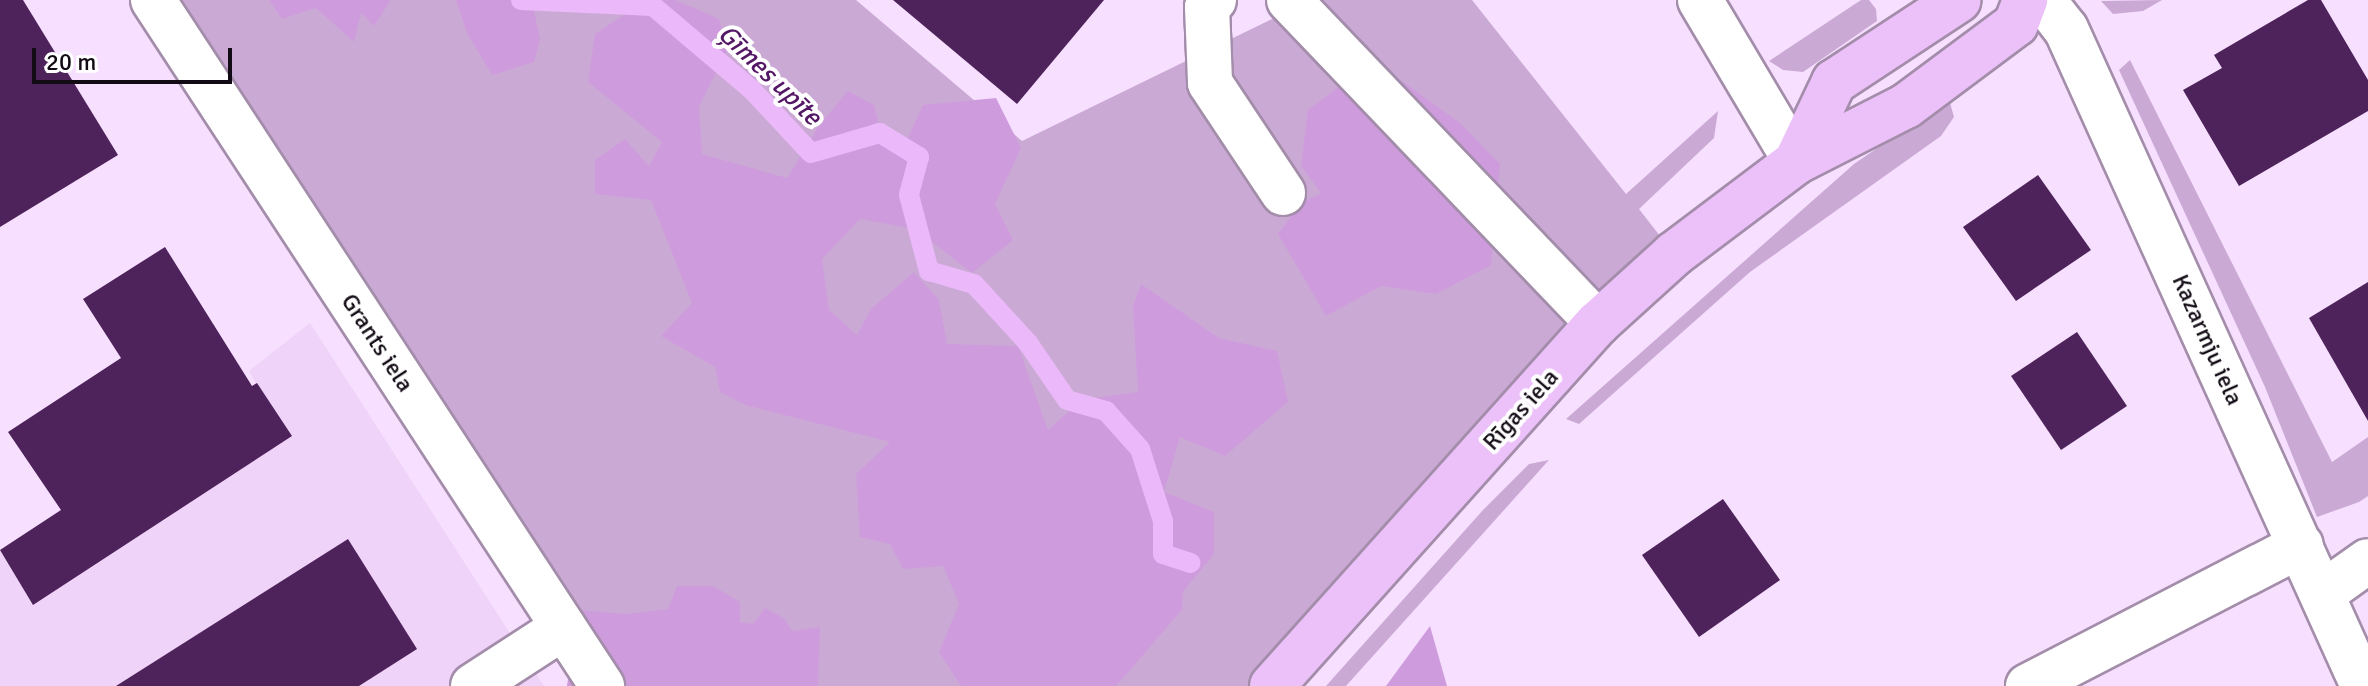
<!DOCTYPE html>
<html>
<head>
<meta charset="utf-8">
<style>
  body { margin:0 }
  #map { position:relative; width:2368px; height:686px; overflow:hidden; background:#f7e0ff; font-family:Signika,sans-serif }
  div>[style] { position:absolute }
  .built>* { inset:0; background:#efd3f8 }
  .green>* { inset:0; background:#cba9d5 }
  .forest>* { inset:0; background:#ce9cdd }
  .stream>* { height:20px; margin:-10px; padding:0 10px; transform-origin:10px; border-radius:10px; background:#ebb8fa }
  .building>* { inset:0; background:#4e225a }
  .roads { filter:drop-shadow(2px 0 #a38daa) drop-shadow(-2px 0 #a38daa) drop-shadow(0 2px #a38daa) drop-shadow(0 -2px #a38daa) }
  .minor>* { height:44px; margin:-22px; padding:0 22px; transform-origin:22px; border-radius:22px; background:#fff }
  .major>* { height:44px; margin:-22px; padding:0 22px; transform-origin:22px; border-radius:22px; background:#ecc1f9 }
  span { translate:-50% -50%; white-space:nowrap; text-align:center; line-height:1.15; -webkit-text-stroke:8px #fff; paint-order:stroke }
  .street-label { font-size:24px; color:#120a14 }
  .water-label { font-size:26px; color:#541765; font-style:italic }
  .scale { position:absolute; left:32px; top:48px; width:200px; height:36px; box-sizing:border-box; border:4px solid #120a14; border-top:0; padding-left:10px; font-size:24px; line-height:28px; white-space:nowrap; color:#120a14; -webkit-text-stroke:6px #fff; paint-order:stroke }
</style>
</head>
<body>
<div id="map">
  <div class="built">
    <i style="clip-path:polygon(310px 323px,544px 686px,0 686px,0 550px,256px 384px,249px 371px)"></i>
  </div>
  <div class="green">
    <i style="clip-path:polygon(153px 0,856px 0,1022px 141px,1311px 0,1472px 0,1626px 194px,1718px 111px,1714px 138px,1639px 209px,1674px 254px,1262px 686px,602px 686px)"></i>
    <i style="clip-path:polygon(1861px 0,1869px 0,1876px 9px,1877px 21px,1803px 72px,1783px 70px,1769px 61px)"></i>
    <i style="clip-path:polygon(2162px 0,2143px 11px,2113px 14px,2101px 1px)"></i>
    <i style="clip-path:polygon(2130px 60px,2332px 462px,2368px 437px,2368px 496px,2359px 502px,2317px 517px,2265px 387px,2119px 70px)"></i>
    <i style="clip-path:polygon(1949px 99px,1954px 117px,1941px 136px,1750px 272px,1579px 424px,1566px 419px,1854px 164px)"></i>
    <i style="clip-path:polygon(1549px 460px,1346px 686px,1326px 686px,1483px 510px,1529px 464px)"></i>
  </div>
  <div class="forest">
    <i style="clip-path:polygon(269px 0,391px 0,374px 26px,361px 13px,354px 42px,316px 8px,282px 19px)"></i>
    <i style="clip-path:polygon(456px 0,602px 0,553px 0,534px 11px,540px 39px,534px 62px,492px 75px,467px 33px)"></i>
    <i style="clip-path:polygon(646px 0,676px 0,719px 19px,728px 49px,699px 107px,702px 154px,787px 178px,820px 124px,848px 91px,874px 105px,883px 139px,906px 142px,923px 105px,996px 98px,1021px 148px,995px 204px,1013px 240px,972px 273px,915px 229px,860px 219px,822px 259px,829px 310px,857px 335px,871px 309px,914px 272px,939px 300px,947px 344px,1018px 346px,1048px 430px,1081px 400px,1138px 392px,1133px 306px,1141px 284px,1219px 338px,1277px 351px,1288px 402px,1225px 456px,1180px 437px,1164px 492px,1214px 512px,1214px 554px,1183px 592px,1182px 610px,1116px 686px,961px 686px,939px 652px,959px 604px,943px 566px,903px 569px,890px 544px,860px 537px,856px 474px,890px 442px,745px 405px,720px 392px,715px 367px,661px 336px,692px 303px,651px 200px,595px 194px,595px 160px,625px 139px,649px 166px,662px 142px,588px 82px,595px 34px)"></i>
    <i style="clip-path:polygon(1374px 61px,1460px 123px,1500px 164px,1491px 265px,1436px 294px,1381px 286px,1326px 316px,1278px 234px,1301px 203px,1321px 193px,1301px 166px,1308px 110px)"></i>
    <i style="clip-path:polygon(677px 586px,713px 586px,740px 602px,740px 622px,753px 624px,765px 608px,784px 618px,792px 631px,820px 627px,818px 686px,567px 686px,578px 610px,626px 614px,668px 609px)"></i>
    <i style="clip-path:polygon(1430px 626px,1447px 686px,1386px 686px)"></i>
  </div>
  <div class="stream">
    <i style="left:521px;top:0;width:132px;rotate:2.6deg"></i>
    <i style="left:653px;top:6px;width:130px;rotate:40.3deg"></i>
    <i style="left:752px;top:90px;width:86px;rotate:46.9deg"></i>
    <i style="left:811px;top:153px;width:72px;rotate:-16.2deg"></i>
    <i style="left:880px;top:133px;width:46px;rotate:31.6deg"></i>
    <i style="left:919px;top:157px;width:39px;rotate:105deg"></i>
    <i style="left:909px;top:195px;width:79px;rotate:75.3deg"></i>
    <i style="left:929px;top:271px;width:47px;rotate:16.1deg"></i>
    <i style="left:974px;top:284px;width:80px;rotate:47.5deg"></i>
    <i style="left:1028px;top:343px;width:69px;rotate:55.6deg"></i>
    <i style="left:1067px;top:400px;width:41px;rotate:15.8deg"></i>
    <i style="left:1106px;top:411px;width:51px;rotate:48.2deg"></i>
    <i style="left:1140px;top:449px;width:76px;rotate:72.3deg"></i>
    <i style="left:1163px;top:521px;width:33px;rotate:90deg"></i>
    <i style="left:1163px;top:554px;width:29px;rotate:18deg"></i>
  </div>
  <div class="building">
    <i style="clip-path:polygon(0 0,23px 0,118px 155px,0 227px)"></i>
    <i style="clip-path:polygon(893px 0,1104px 0,1017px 104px)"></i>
    <i style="clip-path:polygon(2308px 0,2321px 0,2368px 80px,2368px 111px,2239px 186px,2183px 90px,2222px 68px,2214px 55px)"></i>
    <i style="clip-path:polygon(2038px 175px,2091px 250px,2016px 301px,1963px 227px)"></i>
    <i style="clip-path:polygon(165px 247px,252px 386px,257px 383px,292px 436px,33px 605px,0 550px,61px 510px,8px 432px,121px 358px,83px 299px)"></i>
    <i style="clip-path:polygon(2368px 282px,2368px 421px,2309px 318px)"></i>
    <i style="clip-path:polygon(2077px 332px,2127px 406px,2061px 450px,2011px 376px)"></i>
    <i style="clip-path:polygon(1723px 499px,1780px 580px,1699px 637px,1642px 555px)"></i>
    <i style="clip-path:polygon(348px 539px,417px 649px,359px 686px,116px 686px)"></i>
  </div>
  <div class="roads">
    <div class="minor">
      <i style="left:153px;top:0;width:820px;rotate:56.79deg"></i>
      <i style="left:1214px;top:0;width:10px;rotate:135deg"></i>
      <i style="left:1207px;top:7px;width:76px;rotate:87.7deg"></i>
      <i style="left:1210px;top:83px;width:132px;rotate:56.4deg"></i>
      <i style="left:1289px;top:0;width:447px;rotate:46.3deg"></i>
      <i style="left:1700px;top:0;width:188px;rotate:59.3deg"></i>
      <i style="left:2043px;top:0;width:37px;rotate:52deg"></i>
      <i style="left:2066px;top:29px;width:721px;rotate:65.67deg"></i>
      <i style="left:2323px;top:593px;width:55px;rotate:-35.4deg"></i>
      <i style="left:473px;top:686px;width:108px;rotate:-33deg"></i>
      <i style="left:2028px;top:686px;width:307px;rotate:-27.3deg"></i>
    </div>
    <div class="major">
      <i style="left:1796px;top:162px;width:89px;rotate:-64.6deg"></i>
      <i style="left:1834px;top:82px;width:149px;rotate:-33.3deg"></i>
      <i style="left:1272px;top:686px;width:488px;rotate:-48.1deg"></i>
      <i style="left:1598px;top:323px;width:103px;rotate:-42.2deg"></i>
      <i style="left:1674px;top:254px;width:153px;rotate:-37deg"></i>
      <i style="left:1796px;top:162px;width:123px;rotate:-27deg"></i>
      <i style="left:1906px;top:106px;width:137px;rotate:-36.7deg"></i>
      <i style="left:2016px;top:24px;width:26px;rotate:-69deg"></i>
    </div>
  </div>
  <div class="street-label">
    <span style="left:2207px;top:340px;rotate:66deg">Kazarmju iela</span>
    <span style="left:377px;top:343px;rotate:57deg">Grants iela</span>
    <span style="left:1521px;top:410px;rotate:-48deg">Rīgas iela</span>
  </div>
  <div class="water-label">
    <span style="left:769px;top:76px;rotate:44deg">Ģīmes upīte</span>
  </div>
  <div class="scale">20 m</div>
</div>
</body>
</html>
